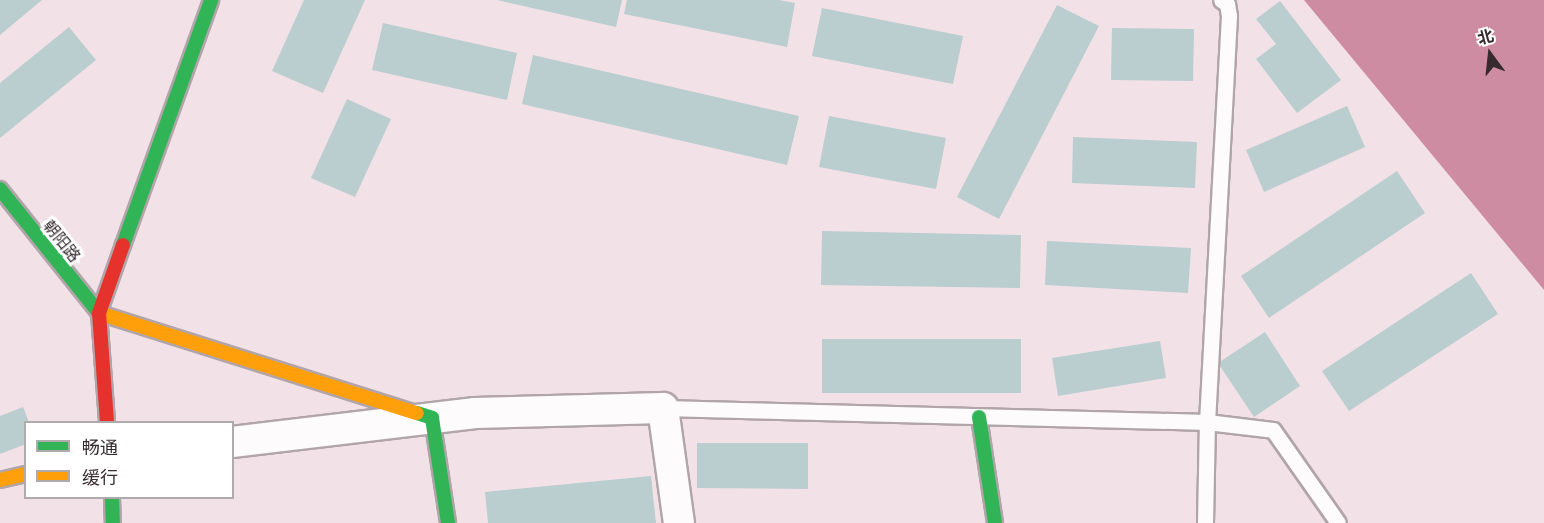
<!DOCTYPE html>
<html>
<head>
<meta charset="utf-8">
<style>
  body { margin:0 }
  #map { position:relative; width:1544px; height:523px; overflow:hidden; background:#f2e2e7; font-family:Manrope,"Noto Sans SC",sans-serif }
  div>[style] { position:absolute }
  .water>* { inset:0; background:#ce8ca3 }
  .building>* { inset:0; background:#bacdcf }
  .roads { filter:drop-shadow(2px 0 #b1a5a9) drop-shadow(-2px 0 #b1a5a9) drop-shadow(0 2px #b1a5a9) drop-shadow(0 -2px #b1a5a9) }
  .lane>* { height:15px; margin:-7.5px; padding:0 7.5px; transform-origin:7.5px; border-radius:7.5px; background:#fdfbfb }
  .street>* { height:30px; margin:-15px; padding:0 15px; transform-origin:15px; border-radius:15px; background:#fdfbfb }
  .fast>* { height:14px; margin:-7px; padding:0 7px; transform-origin:7px; border-radius:7px; background:#30b455 }
  .slow>* { height:14px; margin:-7px; padding:0 7px; transform-origin:7px; border-radius:7px; background:#ff9f0a }
  .jam>* { height:14px; margin:-7px; padding:0 7px; transform-origin:7px; border-radius:7px; background:#e5322d }
  span { translate:-50% -50%; white-space:nowrap; text-align:center; line-height:1.15; -webkit-text-stroke:6px #fff; paint-order:stroke }
  .street-label { font-size:16px; color:#372b2f }
  .legend { position:absolute; left:24px; top:421px; width:210px; height:78px; box-sizing:border-box; background:#fff; border:2px solid #afaaac; margin:0; padding:8px 10px; list-style:none; font-size:18px; color:#372b2f }
  .legend li { display:flex; align-items:center; gap:12px; height:30px }
  .legend b { width:30px; border:2px solid #afaaac }
  .north { position:absolute; left:1460px; top:24px; width:60px; height:60px; -webkit-text-stroke:4px #fff; paint-order:stroke; rotate:345deg; font-size:16px; font-weight:700; line-height:24px; text-align:center; color:#372b2f }
  .north::after { content:''; display:block; margin:auto; width:21px; height:27px; background:#372b2f; clip-path:polygon(50% 0,100% 100%,50% 72%,0 100%) }
</style>
</head>
<body>
<div id="map">
  <div class="water">
    <i style="clip-path:polygon(1304px 0,1544px 0,1544px 290px)"></i>
  </div>
  <div class="building">
    <i style="clip-path:polygon(0 0,42px 0,0 35px)"></i>
    <i style="clip-path:polygon(304px 0,365px 0,323px 93px,272px 71px)"></i>
    <i style="clip-path:polygon(497px 0,622px 0,616px 27px)"></i>
    <i style="clip-path:polygon(627px 0,779px 0,795px 3px,787px 47px,624px 14px)"></i>
    <i style="clip-path:polygon(1280px 1px,1341px 80px,1297px 113px,1256px 59px,1276px 44px,1256px 19px)"></i>
    <i style="clip-path:polygon(1057px 5px,1099px 26px,999px 219px,957px 197px)"></i>
    <i style="clip-path:polygon(822px 8px,963px 36px,953px 84px,812px 56px)"></i>
    <i style="clip-path:polygon(383px 23px,517px 53px,507px 100px,372px 70px)"></i>
    <i style="clip-path:polygon(69px 27px,96px 60px,0 138px,0 83px)"></i>
    <i style="clip-path:polygon(1112px 28px,1194px 29px,1193px 81px,1111px 80px)"></i>
    <i style="clip-path:polygon(533px 55px,799px 116px,787px 165px,522px 104px)"></i>
    <i style="clip-path:polygon(347px 99px,391px 119px,355px 197px,311px 178px)"></i>
    <i style="clip-path:polygon(1347px 106px,1365px 147px,1264px 192px,1246px 150px)"></i>
    <i style="clip-path:polygon(829px 116px,946px 138px,936px 189px,819px 167px)"></i>
    <i style="clip-path:polygon(1073px 137px,1197px 142px,1195px 188px,1072px 183px)"></i>
    <i style="clip-path:polygon(1397px 171px,1425px 213px,1269px 318px,1241px 276px)"></i>
    <i style="clip-path:polygon(822px 231px,1021px 235px,1020px 288px,821px 285px)"></i>
    <i style="clip-path:polygon(1047px 241px,1191px 248px,1188px 293px,1045px 285px)"></i>
    <i style="clip-path:polygon(1471px 273px,1498px 314px,1349px 411px,1322px 371px)"></i>
    <i style="clip-path:polygon(1265px 332px,1300px 386px,1254px 417px,1218px 363px)"></i>
    <i style="clip-path:polygon(822px 339px,1021px 339px,1021px 393px,822px 393px)"></i>
    <i style="clip-path:polygon(1160px 341px,1166px 378px,1058px 396px,1052px 358px)"></i>
    <i style="clip-path:polygon(23px 407px,29px 422px,26px 422px,26px 444px,0 454px,0 416px)"></i>
    <i style="clip-path:polygon(697px 443px,808px 443px,808px 489px,697px 488px)"></i>
    <i style="clip-path:polygon(651px 476px,656px 523px,488px 523px,485px 492px)"></i>
  </div>
  <div class="roads">
    <div class="lane">
      <i style="left:663px;top:408px;width:544px;rotate:1.47deg"></i>
      <i style="left:1207px;top:422px;width:66px;rotate:6.9deg"></i>
      <i style="left:1273px;top:430px;width:113px;rotate:55deg"></i>
      <i style="left:1205px;top:523px;width:101px;rotate:-88.9deg"></i>
      <i style="left:1207px;top:422px;width:407px;rotate:-86.9deg"></i>
      <i style="left:1229px;top:16px;width:12px;rotate:-99deg"></i>
      <i style="left:1227px;top:4px;width:7px;rotate:-146deg"></i>
    </div>
    <div class="street">
      <i style="left:232px;top:442px;width:245px;rotate:-6.8deg"></i>
      <i style="left:475px;top:413px;width:188px;rotate:-1.5deg"></i>
      <i style="left:663px;top:408px;width:116px;rotate:82.1deg"></i>
    </div>
    <div class="fast">
      <i style="left:0;top:189px;width:159px;rotate:51.4deg"></i>
      <i style="left:123px;top:245px;width:260px;rotate:-70.2deg"></i>
      <i style="left:417px;top:413px;width:16px;rotate:18deg"></i>
      <i style="left:432px;top:418px;width:106px;rotate:81.3deg"></i>
      <i style="left:979px;top:417px;width:107px;rotate:81.4deg"></i>
      <i style="left:112px;top:498px;width:25px;rotate:88deg"></i>
    </div>
    <div class="slow">
      <i style="left:99px;top:313px;width:333px;rotate:17.5deg"></i>
      <i style="left:0;top:480px;width:27px;rotate:-13deg"></i>
    </div>
    <div class="jam">
      <i style="left:107px;top:422px;width:109px;rotate:-94.2deg"></i>
      <i style="left:99px;top:313px;width:72px;rotate:-70.6deg"></i>
    </div>
  </div>
  <div class="street-label">
    <span style="left:62px;top:241px;rotate:51deg">朝阳路</span>
  </div>
  <ul class="legend">
  <li><b style="height:8px;background:#30b455"></b>畅通</li>
  <li><b style="height:8px;background:#ff9f0a"></b>缓行</li>
  </ul>
  <div class="north">北</div>
</div>
</body>
</html>
